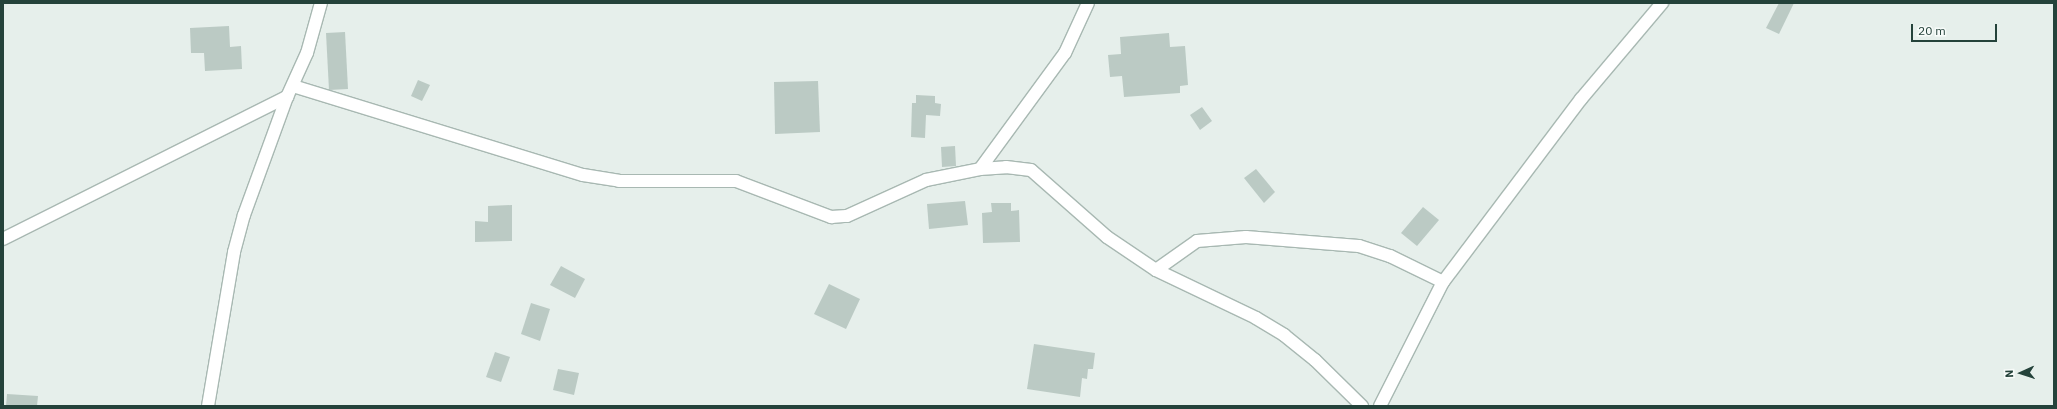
<!DOCTYPE html>
<html>
<head>
<meta charset="utf-8">
<style>
  body { margin:0 }
  #map { position:relative; width:2057px; height:409px; overflow:hidden; background:#e6efeb; font-family:"IBM Plex Sans",sans-serif }
  div>[style] { position:absolute }
  .building>* { inset:0; background:#bbcac4 }
  .roads { filter:drop-shadow(1px 0 #a8b8b2) drop-shadow(-1px 0 #a8b8b2) drop-shadow(0 1px #a8b8b2) drop-shadow(0 -1px #a8b8b2) }
  .minor>* { height:12px; margin:-6px; padding:0 6px; transform-origin:6px; border-radius:6px; background:#fff }
  span { translate:-50% -50%; white-space:nowrap; text-align:center; line-height:1.15; -webkit-text-stroke:3px #f7fbf9; paint-order:stroke }
  .frame { position:absolute; inset:0; border:4px solid #24423a; pointer-events:none }
  .north { position:absolute; left:2001px; top:353px; width:40px; height:40px; -webkit-text-stroke:3px #f7fbf9; paint-order:stroke; rotate:267deg; font-size:11px; font-weight:700; line-height:16px; text-align:center; color:#24423a }
  .north::after { content:''; display:block; margin:auto; width:14px; height:18px; background:#24423a; clip-path:polygon(50% 0,100% 100%,50% 72%,0 100%) }
  .scale { position:absolute; left:1911px; top:24px; width:86px; height:18px; box-sizing:border-box; border:2px solid #24423a; border-top:0; padding-left:5px; font-size:12px; line-height:14px; white-space:nowrap; color:#24423a; -webkit-text-stroke:3px #f7fbf9; paint-order:stroke }
</style>
</head>
<body>
<div id="map">
  <div class="building">
    <i style="clip-path:polygon(1779px 3px,1794px 3px,1779px 34px,1766px 28px)"></i>
    <i style="clip-path:polygon(229px 26px,230px 47px,241px 46px,242px 69px,205px 71px,204px 53px,191px 53px,190px 28px)"></i>
    <i style="clip-path:polygon(345px 32px,348px 89px,329px 90px,326px 33px)"></i>
    <i style="clip-path:polygon(1169px 33px,1170px 47px,1185px 46px,1188px 85px,1180px 86px,1180px 93px,1124px 97px,1122px 76px,1110px 77px,1108px 55px,1121px 54px,1120px 37px)"></i>
    <i style="clip-path:polygon(418px 80px,430px 85px,422px 101px,411px 96px)"></i>
    <i style="clip-path:polygon(818px 81px,820px 132px,775px 134px,774px 82px)"></i>
    <i style="clip-path:polygon(916px 95px,935px 96px,935px 103px,941px 104px,940px 116px,926px 115px,925px 138px,911px 137px,912px 103px,916px 103px)"></i>
    <i style="clip-path:polygon(1202px 107px,1212px 121px,1200px 130px,1190px 115px)"></i>
    <i style="clip-path:polygon(955px 146px,956px 166px,942px 167px,941px 147px)"></i>
    <i style="clip-path:polygon(1256px 169px,1275px 192px,1264px 203px,1244px 178px)"></i>
    <i style="clip-path:polygon(965px 201px,968px 225px,929px 229px,927px 204px)"></i>
    <i style="clip-path:polygon(991px 203px,1011px 203px,1011px 211px,1019px 210px,1020px 242px,983px 243px,982px 213px,992px 212px)"></i>
    <i style="clip-path:polygon(512px 205px,512px 241px,475px 242px,475px 221px,488px 222px,488px 206px)"></i>
    <i style="clip-path:polygon(1423px 207px,1439px 220px,1417px 246px,1401px 233px)"></i>
    <i style="clip-path:polygon(561px 266px,585px 279px,575px 298px,550px 285px)"></i>
    <i style="clip-path:polygon(829px 284px,860px 299px,846px 329px,814px 314px)"></i>
    <i style="clip-path:polygon(531px 303px,550px 309px,540px 341px,521px 334px)"></i>
    <i style="clip-path:polygon(1034px 344px,1095px 353px,1093px 369px,1088px 369px,1087px 379px,1082px 378px,1080px 397px,1027px 389px)"></i>
    <i style="clip-path:polygon(495px 352px,510px 357px,501px 382px,486px 377px)"></i>
    <i style="clip-path:polygon(558px 369px,579px 373px,574px 395px,553px 390px)"></i>
    <i style="clip-path:polygon(7px 394px,38px 396px,37px 406px,6px 406px)"></i>
  </div>
  <div class="roads">
    <div class="minor">
      <i style="left:293px;top:86px;width:303px;rotate:17.1deg"></i>
      <i style="left:583px;top:175px;width:36px;rotate:9deg"></i>
      <i style="left:619px;top:181px;width:117px"></i>
      <i style="left:736px;top:181px;width:102px;rotate:20.8deg"></i>
      <i style="left:831px;top:217px;width:16px;rotate:-4deg"></i>
      <i style="left:847px;top:216px;width:87px;rotate:-24.5deg"></i>
      <i style="left:926px;top:180px;width:55px;rotate:-11.5deg"></i>
      <i style="left:980px;top:169px;width:26px;rotate:-4deg"></i>
      <i style="left:1006px;top:167px;width:25px;rotate:7deg"></i>
      <i style="left:1031px;top:170px;width:101px;rotate:41.4deg"></i>
      <i style="left:1107px;top:237px;width:59px;rotate:34deg"></i>
      <i style="left:1156px;top:270px;width:111px;rotate:25.6deg"></i>
      <i style="left:1256px;top:318px;width:33px;rotate:31deg"></i>
      <i style="left:1284px;top:335px;width:40px;rotate:39deg"></i>
      <i style="left:1315px;top:360px;width:66px;rotate:44.4deg"></i>
      <i style="left:980px;top:169px;width:144px;rotate:-53.8deg"></i>
      <i style="left:1065px;top:53px;width:55px;rotate:-65.3deg"></i>
      <i style="left:3px;top:239px;width:318px;rotate:-26.6deg"></i>
      <i style="left:287px;top:97px;width:48px;rotate:-65.6deg"></i>
      <i style="left:307px;top:53px;width:52px;rotate:-74.4deg"></i>
      <i style="left:1156px;top:270px;width:50px;rotate:-35.3deg"></i>
      <i style="left:1197px;top:241px;width:49px;rotate:-4.7deg"></i>
      <i style="left:1246px;top:237px;width:113px;rotate:4.6deg"></i>
      <i style="left:1359px;top:246px;width:33px;rotate:18deg"></i>
      <i style="left:1390px;top:256px;width:59px;rotate:26.1deg"></i>
      <i style="left:208px;top:406px;width:156px;rotate:-80.4deg"></i>
      <i style="left:234px;top:252px;width:38px;rotate:-75deg"></i>
      <i style="left:244px;top:215px;width:126px;rotate:-70deg"></i>
      <i style="left:1380px;top:406px;width:139px;rotate:-63.1deg"></i>
      <i style="left:1443px;top:282px;width:229px;rotate:-53deg"></i>
      <i style="left:1581px;top:99px;width:126px;rotate:-49.8deg"></i>
    </div>
  </div>
  <div class="frame"></div>
  <div class="north">N</div>
  <div class="scale">20 m</div>
</div>
</body>
</html>
